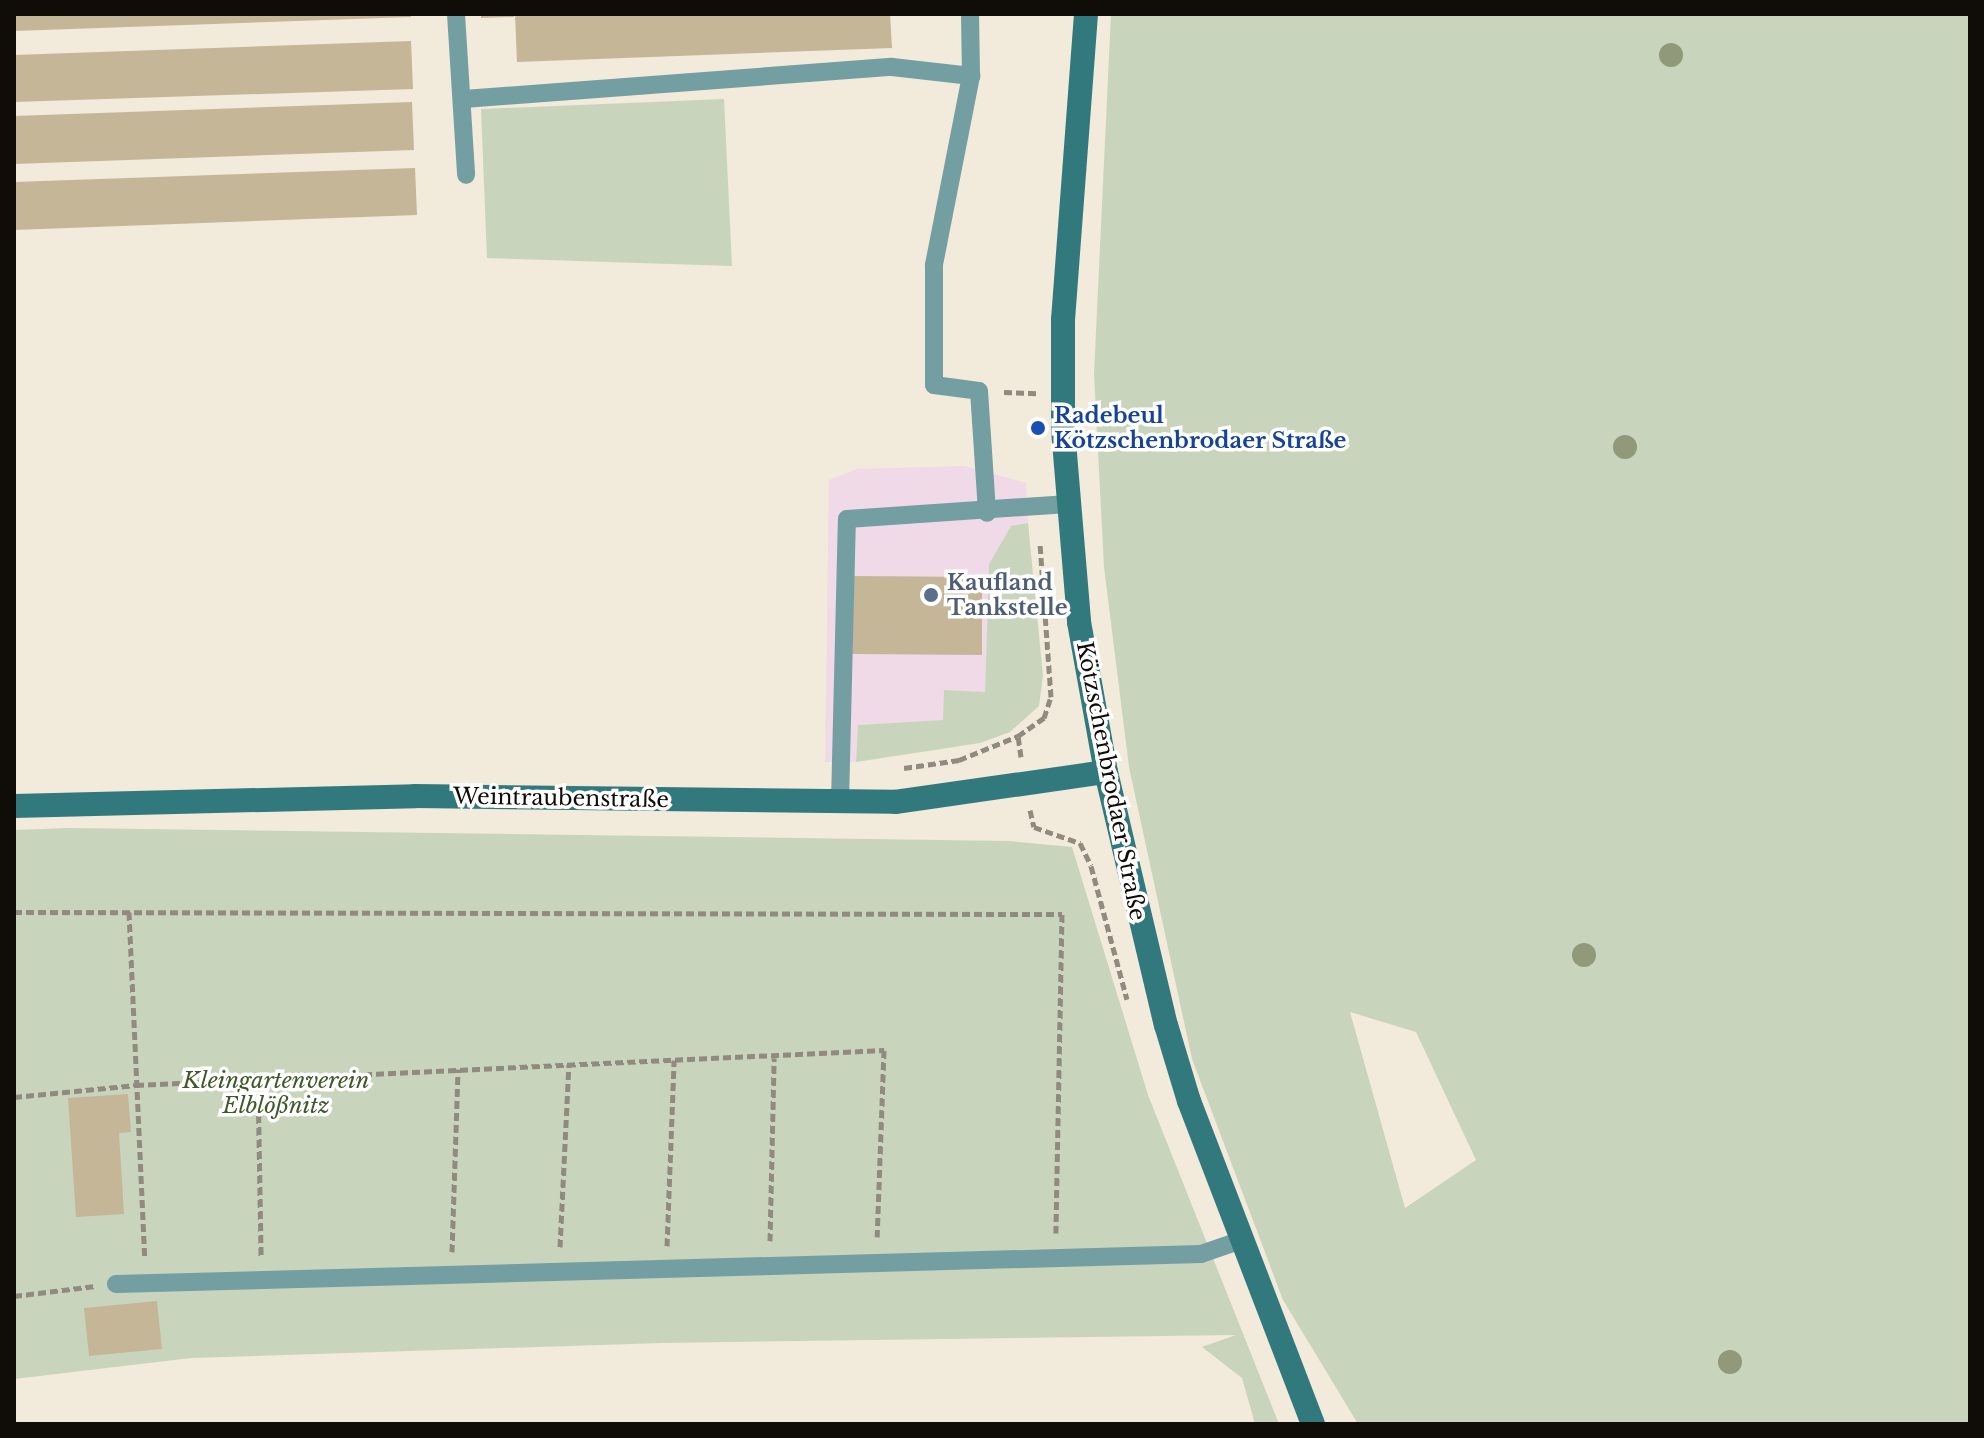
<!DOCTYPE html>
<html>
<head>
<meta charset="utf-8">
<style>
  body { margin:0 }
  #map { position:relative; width:1984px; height:1438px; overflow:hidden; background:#f2eada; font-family:"Libre Baskerville",serif }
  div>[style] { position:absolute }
  .commercial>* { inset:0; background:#f0dae7 }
  .green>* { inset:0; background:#c8d5bc }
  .building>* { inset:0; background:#c5b698 }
  .path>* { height:5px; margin-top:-2.5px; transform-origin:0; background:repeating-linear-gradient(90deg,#908a7f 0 8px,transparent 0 12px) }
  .lane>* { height:18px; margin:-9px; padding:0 9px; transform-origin:9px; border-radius:9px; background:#739ea2 }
  .secondary>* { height:24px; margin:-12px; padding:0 12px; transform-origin:12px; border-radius:12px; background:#32797e }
  .trees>* { width:24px; height:24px; margin:-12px; border-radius:50%; background:#909979 }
  .dots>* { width:22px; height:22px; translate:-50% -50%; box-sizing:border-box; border:4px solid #fff; border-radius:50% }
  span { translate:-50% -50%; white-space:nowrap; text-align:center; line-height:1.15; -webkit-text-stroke:7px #fff; paint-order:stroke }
  .transit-label { font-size:22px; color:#164399; font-weight:700 }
  .left { translate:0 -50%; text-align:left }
  .service-label { font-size:22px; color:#4e5e75; font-weight:700 }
  .street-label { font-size:22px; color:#100d08 }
  .park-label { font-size:22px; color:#40572a; font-style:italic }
  .frame { position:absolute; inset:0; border:16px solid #100d08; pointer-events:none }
</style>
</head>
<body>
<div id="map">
  <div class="commercial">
    <i style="clip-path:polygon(964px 466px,1026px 483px,1028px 523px,1011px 526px,989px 564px,985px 692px,943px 720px,858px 725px,856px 762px,825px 762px,829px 480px,858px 469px)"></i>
  </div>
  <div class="green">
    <i style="clip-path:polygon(evenodd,1111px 14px,1970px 14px,1970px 1424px,1358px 1424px,1283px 1300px,1192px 1059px,1129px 767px,1104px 567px,1094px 374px,1111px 14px,1350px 1012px,1416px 1032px,1476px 1160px,1405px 1208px,1350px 1012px)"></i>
    <i style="clip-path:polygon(724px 99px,732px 266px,487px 258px,481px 109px)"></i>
    <i style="clip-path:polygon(1028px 523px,1043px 676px,1039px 706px,1010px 732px,980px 743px,856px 762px,858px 725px,943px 720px,944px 690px,985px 692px,989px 564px,1011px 526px)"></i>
    <i style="clip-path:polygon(69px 828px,1009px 841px,1072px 847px,1148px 1095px,1279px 1424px,1255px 1424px,1242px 1378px,1202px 1347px,1236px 1335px,661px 1343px,191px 1358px,14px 1379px,14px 830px)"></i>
  </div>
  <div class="building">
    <i style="clip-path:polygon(14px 14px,410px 14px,411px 17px,14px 31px)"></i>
    <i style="clip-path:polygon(481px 14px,514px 14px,514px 17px,481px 18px)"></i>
    <i style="clip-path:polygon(515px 14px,890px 14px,892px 48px,517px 62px)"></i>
    <i style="clip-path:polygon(411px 41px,413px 89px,14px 102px,14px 55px)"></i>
    <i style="clip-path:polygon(412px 102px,414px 150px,14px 164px,14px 116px)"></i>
    <i style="clip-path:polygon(415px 168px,417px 215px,14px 230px,14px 182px)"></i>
    <i style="clip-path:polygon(853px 576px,982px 577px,982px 655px,852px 654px)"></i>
    <i style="clip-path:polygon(128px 1094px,131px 1132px,119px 1133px,124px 1214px,76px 1217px,68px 1098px)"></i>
    <i style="clip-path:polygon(157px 1301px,162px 1349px,89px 1356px,84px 1308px)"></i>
  </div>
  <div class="path">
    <i style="left:1004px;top:392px;width:34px;rotate:2deg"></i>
    <i style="left:1021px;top:757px;width:21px;rotate:-98deg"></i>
    <i style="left:1018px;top:736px;width:32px;rotate:-35deg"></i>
    <i style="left:1044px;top:718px;width:22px;rotate:-72deg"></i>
    <i style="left:1051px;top:697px;width:155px;rotate:-94.1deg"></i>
    <i style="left:904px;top:768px;width:56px;rotate:-8.3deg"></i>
    <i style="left:959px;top:760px;width:64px;rotate:-22.1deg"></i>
    <i style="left:1030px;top:810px;width:17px;rotate:77deg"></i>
    <i style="left:1034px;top:827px;width:49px;rotate:19.2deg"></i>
    <i style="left:1080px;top:843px;width:25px;rotate:64deg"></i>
    <i style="left:1091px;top:866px;width:138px;rotate:74.9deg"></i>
    <i style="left:14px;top:912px;width:1048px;rotate:0.11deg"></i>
    <i style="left:1062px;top:914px;width:319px;rotate:91.1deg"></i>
    <i style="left:129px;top:912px;width:346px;rotate:87.4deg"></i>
    <i style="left:258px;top:1079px;width:179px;rotate:89deg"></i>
    <i style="left:14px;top:1097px;width:123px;rotate:-5.6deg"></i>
    <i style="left:136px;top:1085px;width:749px;rotate:-2.68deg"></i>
    <i style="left:884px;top:1050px;width:187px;rotate:92.1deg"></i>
    <i style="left:770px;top:1241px;width:183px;rotate:-88.7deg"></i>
    <i style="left:667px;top:1246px;width:186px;rotate:-87.8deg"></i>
    <i style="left:560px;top:1247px;width:183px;rotate:-87.2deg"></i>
    <i style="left:452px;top:1252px;width:183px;rotate:-88.1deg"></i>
    <i style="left:14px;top:1296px;width:82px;rotate:-7deg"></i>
  </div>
  <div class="lane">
    <i style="left:456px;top:14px;width:161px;rotate:86.4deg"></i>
    <i style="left:971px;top:76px;width:193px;rotate:101.1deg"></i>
    <i style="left:934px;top:265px;width:120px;rotate:90deg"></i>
    <i style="left:934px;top:385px;width:45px;rotate:7.6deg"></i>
    <i style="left:979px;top:391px;width:122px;rotate:86.2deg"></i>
    <i style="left:464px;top:99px;width:429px;rotate:-4.3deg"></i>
    <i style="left:892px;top:67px;width:80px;rotate:6.5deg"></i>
    <i style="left:971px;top:76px;width:62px;rotate:-90.9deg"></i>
    <i style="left:840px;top:802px;width:283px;rotate:-88.6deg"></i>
    <i style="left:847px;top:519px;width:222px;rotate:-3.9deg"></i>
    <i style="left:116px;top:1284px;width:1085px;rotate:-1.58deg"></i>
    <i style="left:1201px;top:1254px;width:43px;rotate:-18.9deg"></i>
  </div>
  <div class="secondary">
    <i style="left:1086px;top:14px;width:307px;rotate:94.3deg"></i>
    <i style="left:1063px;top:320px;width:110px;rotate:90deg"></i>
    <i style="left:1063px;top:430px;width:193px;rotate:85.2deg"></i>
    <i style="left:1079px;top:622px;width:152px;rotate:79.8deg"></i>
    <i style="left:1106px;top:772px;width:260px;rotate:76.7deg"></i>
    <i style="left:1166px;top:1025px;width:79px;rotate:73.2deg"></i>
    <i style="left:1189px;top:1101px;width:346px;rotate:69deg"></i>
    <i style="left:14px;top:806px;width:401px;rotate:-1.4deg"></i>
    <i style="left:415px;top:796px;width:480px;rotate:0.7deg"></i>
    <i style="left:895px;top:802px;width:213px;rotate:-8.1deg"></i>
  </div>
  <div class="trees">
    <i style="left:1671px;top:55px"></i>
    <i style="left:1625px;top:447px"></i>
    <i style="left:1584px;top:955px"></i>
    <i style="left:1730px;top:1362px"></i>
  </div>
  <div class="dots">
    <i style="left:1038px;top:428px;background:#1a4fb4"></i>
    <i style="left:931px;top:595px;background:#5c6f8a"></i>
  </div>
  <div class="transit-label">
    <span class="left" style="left:1054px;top:428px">Radebeul<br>Kötzschenbrodaer Straße</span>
  </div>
  <div class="service-label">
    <span class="left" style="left:947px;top:595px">Kaufland<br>Tankstelle</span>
  </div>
  <div class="street-label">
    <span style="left:1111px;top:781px;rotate:79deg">Kötzschenbrodaer Straße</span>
    <span style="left:561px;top:798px;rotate:1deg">Weintraubenstraße</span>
  </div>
  <div class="park-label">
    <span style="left:276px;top:1093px">Kleingartenverein<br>Elblößnitz</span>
  </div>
  <div class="frame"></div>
</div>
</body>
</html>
